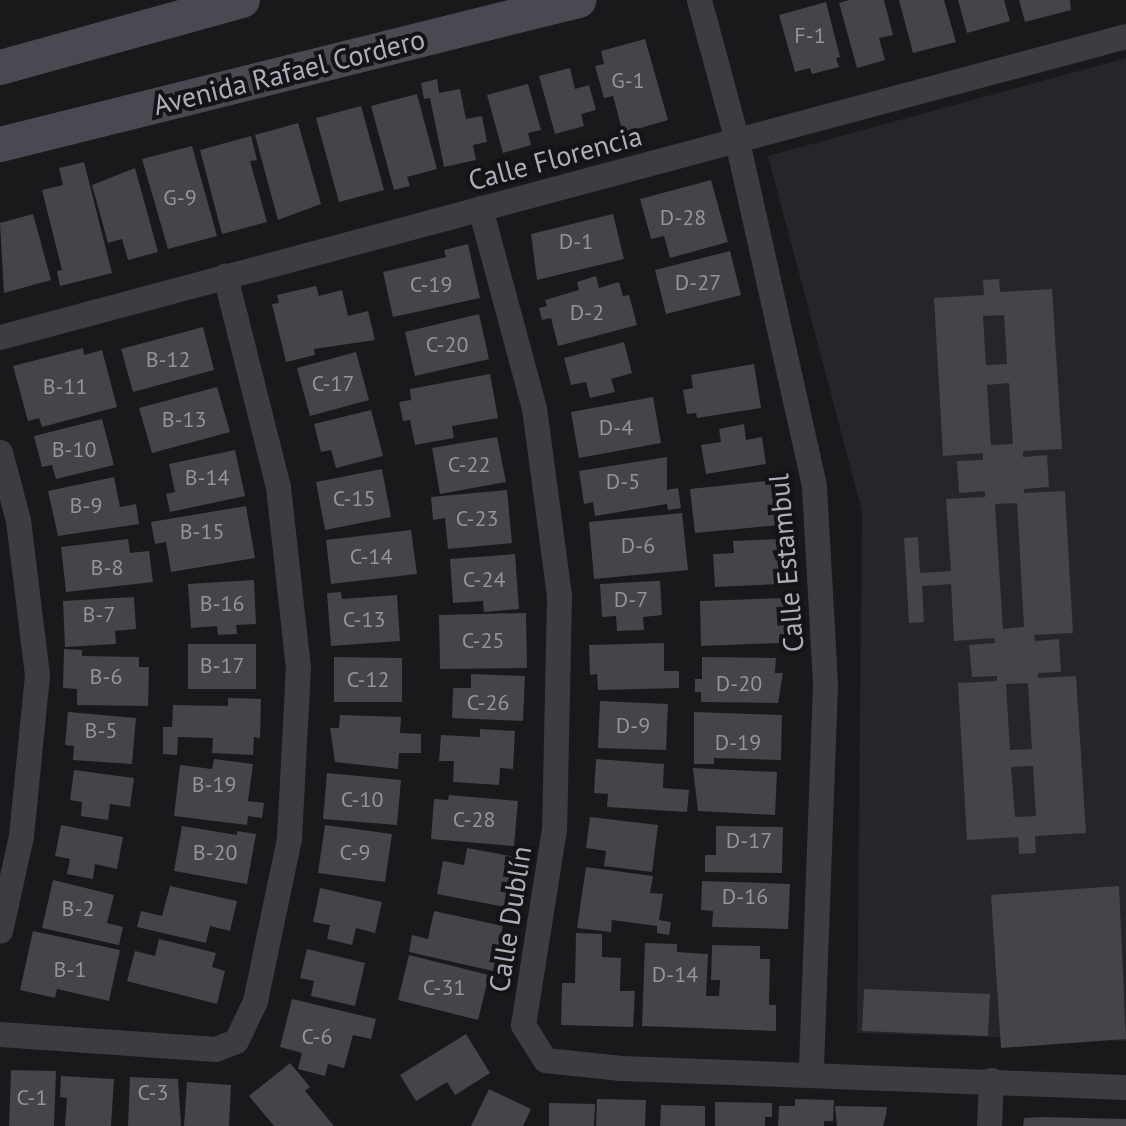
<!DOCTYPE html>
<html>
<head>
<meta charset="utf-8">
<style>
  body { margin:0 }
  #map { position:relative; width:1126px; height:1126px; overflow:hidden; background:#19191c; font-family:"PT Sans",sans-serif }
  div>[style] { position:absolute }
  .built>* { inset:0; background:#262529 }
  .building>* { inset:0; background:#444449 }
  .street>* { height:25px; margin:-12.5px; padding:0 12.5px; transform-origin:12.5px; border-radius:12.5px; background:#3c3c43 }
  .secondary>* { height:35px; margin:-17.5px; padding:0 17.5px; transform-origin:17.5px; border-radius:17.5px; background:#484951 }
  span { translate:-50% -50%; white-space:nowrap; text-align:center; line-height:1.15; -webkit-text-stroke:8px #141417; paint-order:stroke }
  .number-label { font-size:22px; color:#92949e }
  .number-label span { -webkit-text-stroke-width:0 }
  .street-label { font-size:28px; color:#acafbb }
</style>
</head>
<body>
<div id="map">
  <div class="built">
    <i style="clip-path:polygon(1126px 58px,1126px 1041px,857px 1033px,862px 511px,768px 156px)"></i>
  </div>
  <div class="building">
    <i style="clip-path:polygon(849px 0,884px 0,893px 35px,879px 38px,885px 60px,857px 68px,839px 3px)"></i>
    <i style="clip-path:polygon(899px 0,944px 0,956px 42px,913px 53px)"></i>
    <i style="clip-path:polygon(958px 0,1004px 0,1010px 21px,967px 33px)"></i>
    <i style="clip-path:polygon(1019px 0,1070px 0,1071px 10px,1025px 22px)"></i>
    <i style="clip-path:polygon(826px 2px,840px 57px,836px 58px,839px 67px,812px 74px,810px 68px,795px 72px,779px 15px)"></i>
    <i style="clip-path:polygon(645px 39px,668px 120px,623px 133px,613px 96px,604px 98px,595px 66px,604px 64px,601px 51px)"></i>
    <i style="clip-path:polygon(570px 68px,575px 89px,589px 85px,596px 110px,581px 114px,584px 126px,555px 134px,539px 76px)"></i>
    <i style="clip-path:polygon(437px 79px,439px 93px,460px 89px,466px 119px,482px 116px,487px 142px,473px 145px,476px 160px,444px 167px,430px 98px,424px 99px,421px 83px)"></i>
    <i style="clip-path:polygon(528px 84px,541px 130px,528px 133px,531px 145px,503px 153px,487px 95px)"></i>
    <i style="clip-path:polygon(417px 94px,437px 169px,407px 177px,410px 186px,394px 190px,371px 106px)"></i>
    <i style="clip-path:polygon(361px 106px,384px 190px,339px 202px,316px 118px)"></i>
    <i style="clip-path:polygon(298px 123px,321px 204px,278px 220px,255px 135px)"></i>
    <i style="clip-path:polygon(251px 136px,257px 160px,250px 161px,267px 222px,222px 234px,200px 150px)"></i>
    <i style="clip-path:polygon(192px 146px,217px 236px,168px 249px,142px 159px)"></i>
    <i style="clip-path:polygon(84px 162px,112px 273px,60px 286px,57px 271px,62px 270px,42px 190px,63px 185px,59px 168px)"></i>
    <i style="clip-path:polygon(135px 168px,158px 252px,128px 260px,122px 239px,108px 243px,92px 185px)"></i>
    <i style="clip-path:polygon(711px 180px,728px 242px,670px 258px,664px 236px,651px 239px,640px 199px)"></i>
    <i style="clip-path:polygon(33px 214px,51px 280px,4px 293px,0 223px)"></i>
    <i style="clip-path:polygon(613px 214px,624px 259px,537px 280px,531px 234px)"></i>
    <i style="clip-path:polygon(468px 244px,480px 298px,393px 317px,383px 272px,446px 257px,444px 250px)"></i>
    <i style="clip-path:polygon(730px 251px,741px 295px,666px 314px,655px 270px)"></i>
    <i style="clip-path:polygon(596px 276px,599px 288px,619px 282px,623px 296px,629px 295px,637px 325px,558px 346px,551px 318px,542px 320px,539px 308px,547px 306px,545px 300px,579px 290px,577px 282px)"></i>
    <i style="clip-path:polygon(evenodd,999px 279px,1000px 292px,1052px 289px,1062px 449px,1023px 451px,1023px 457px,1047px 455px,1049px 487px,1024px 489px,1024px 493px,1065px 491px,1073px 633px,1034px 635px,1035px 641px,1059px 639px,1061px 672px,1038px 673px,1038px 678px,1076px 676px,1086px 833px,1035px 836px,1036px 853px,1019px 854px,1018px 837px,967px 840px,958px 683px,997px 681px,997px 676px,972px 677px,969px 645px,995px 643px,994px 638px,954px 641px,951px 584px,922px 586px,924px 622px,909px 623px,904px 538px,918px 537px,920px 573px,951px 571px,946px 499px,985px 497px,985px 491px,959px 493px,957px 461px,983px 460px,983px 453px,943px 456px,934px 298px,984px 295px,983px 280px,999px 279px,1004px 315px,1007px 364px,986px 365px,983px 316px,1004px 315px,999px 279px,1009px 383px,1013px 444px,991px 445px,987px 385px,1009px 383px,999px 279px,1017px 503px,1024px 627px,1003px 629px,995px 504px,1017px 503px,999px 279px,1028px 683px,1032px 749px,1010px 750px,1006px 684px,1028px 683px,999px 279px,1033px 766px,1036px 816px,1015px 817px,1011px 767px,1033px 766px)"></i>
    <i style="clip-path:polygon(316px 286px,319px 296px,342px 290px,348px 316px,368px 311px,375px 340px,314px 349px,315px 355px,286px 362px,272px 304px,279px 303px,277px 295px)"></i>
    <i style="clip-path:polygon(479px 314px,489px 359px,415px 376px,405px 332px)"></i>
    <i style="clip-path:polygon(203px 327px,214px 370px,133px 392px,121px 349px)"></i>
    <i style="clip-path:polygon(624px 342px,632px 373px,611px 379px,615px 392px,590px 398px,586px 382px,571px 385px,564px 358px)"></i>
    <i style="clip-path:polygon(83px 348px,84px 355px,102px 350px,117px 407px,42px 427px,39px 418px,28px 421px,13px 366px)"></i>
    <i style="clip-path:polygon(356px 352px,369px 400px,310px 416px,297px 368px)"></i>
    <i style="clip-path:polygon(754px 364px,761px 408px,697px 418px,696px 413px,687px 414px,683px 390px,693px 388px,691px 375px)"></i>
    <i style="clip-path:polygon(490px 374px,498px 418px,452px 426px,454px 438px,415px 445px,410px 420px,403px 421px,399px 402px,411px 400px,410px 389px)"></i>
    <i style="clip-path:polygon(217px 387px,230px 432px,152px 453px,139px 408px)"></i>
    <i style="clip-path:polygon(653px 397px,661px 443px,579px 458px,571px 412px)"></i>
    <i style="clip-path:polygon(371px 410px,383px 456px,336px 468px,331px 450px,321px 452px,314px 424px)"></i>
    <i style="clip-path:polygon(102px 419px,114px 465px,56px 479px,52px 465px,42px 467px,34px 436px)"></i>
    <i style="clip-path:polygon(744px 424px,746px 440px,762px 437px,766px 464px,706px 474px,701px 445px,721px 442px,719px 429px)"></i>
    <i style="clip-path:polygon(497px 437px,506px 482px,440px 494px,432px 448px)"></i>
    <i style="clip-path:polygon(235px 450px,245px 496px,170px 512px,166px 494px,175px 492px,169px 464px)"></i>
    <i style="clip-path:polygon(667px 457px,667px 490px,678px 488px,681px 508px,668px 510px,667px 504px,595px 516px,593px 502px,584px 504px,579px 471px)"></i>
    <i style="clip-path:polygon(382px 469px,391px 517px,325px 530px,316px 482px)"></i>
    <i style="clip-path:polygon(114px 477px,120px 507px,136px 504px,139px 524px,58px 536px,48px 491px)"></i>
    <i style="clip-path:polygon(776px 480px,780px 525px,695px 533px,690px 489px)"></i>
    <i style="clip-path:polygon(507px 490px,512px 543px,448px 549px,445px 518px,433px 520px,431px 497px)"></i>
    <i style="clip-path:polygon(246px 506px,255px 558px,171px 572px,166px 542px,155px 544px,151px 522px)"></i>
    <i style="clip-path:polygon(682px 513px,688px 570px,594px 579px,589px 522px)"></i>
    <i style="clip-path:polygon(411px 530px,417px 574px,331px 584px,326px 540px)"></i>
    <i style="clip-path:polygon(128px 539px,130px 553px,149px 551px,153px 582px,66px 592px,61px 547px)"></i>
    <i style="clip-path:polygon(778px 539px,780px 584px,715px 587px,713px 554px,734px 553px,733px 541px)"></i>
    <i style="clip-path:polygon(515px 554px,519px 609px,484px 612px,483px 601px,453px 603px,450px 559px)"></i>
    <i style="clip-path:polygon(254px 580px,256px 624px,236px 625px,237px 634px,218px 635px,217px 626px,191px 628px,188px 584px)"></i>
    <i style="clip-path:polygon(656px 581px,660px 581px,662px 615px,643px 617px,644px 630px,617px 631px,616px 616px,602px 617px,600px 584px)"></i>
    <i style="clip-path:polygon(341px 592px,342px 599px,397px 595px,400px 641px,331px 646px,327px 593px)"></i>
    <i style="clip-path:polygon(134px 597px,136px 629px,115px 631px,116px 644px,65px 647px,63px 601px)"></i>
    <i style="clip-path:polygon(787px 598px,788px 634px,779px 635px,780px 643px,701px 646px,700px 601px)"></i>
    <i style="clip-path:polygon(526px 613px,527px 668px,440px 669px,439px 615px)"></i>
    <i style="clip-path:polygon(664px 643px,664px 671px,679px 671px,679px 688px,598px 690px,597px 674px,590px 675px,589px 645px)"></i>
    <i style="clip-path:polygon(188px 644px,256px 644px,256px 689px,188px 689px)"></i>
    <i style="clip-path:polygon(64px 649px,82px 650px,82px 656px,139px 657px,139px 667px,149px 667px,148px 706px,77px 705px,77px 689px,63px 688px)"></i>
    <i style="clip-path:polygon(334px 657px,402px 658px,402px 702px,334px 702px)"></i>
    <i style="clip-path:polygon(702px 657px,776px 658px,775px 673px,783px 673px,778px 703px,701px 702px,701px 692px,695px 692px,695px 679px,702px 679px)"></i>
    <i style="clip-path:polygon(471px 674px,525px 676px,523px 721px,452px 718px,453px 688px,471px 688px)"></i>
    <i style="clip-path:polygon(228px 698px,261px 699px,260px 738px,254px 737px,253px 755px,212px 753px,213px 738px,178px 737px,177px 755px,163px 754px,163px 727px,172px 727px,173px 705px,228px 706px)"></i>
    <i style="clip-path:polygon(600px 701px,668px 704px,666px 750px,598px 748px)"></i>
    <i style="clip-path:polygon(68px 712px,136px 718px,132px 764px,73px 760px,74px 746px,65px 745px)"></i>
    <i style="clip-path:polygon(694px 712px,782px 715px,781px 760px,714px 758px,714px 764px,694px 764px)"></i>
    <i style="clip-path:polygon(340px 715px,401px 717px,400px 733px,421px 734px,421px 753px,399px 753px,398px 769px,335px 762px,330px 728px,339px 728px)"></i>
    <i style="clip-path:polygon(480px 729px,515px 731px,513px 769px,500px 768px,499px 785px,453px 782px,454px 761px,439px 761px,441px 735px,480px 737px)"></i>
    <i style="clip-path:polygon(214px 759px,253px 764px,248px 801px,264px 803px,262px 818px,248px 816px,247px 825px,174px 816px,180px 765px,212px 769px)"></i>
    <i style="clip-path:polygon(596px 759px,664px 764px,663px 788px,689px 790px,687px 812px,607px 807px,608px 794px,594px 793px)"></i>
    <i style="clip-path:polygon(693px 768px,777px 772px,775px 815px,698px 811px)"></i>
    <i style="clip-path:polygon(74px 770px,134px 778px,130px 807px,110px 804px,108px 820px,81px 816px,82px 802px,70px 800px)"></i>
    <i style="clip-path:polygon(327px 773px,401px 780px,397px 825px,323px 819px)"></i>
    <i style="clip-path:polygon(449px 795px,518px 801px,514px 846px,431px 839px,434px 799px,448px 800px)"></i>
    <i style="clip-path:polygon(590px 817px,658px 825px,652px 872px,604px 866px,606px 851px,586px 848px)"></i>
    <i style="clip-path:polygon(61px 825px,123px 837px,117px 869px,95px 864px,93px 879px,67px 874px,70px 859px,55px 856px)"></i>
    <i style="clip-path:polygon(325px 825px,392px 834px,385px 882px,318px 873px)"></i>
    <i style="clip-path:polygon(182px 826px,237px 835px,237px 831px,256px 834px,247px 884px,174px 871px)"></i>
    <i style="clip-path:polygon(716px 826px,783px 827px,782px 873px,705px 872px,705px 855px,716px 855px)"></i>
    <i style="clip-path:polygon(467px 848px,515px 857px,505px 907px,437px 894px,443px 861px,464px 865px)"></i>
    <i style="clip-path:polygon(586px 867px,653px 876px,650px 893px,663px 894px,659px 920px,671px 922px,669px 935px,657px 933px,657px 926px,612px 920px,611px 932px,577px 928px)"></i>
    <i style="clip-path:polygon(53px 880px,114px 895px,107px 923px,123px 927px,119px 945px,42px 928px)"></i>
    <i style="clip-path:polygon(702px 881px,790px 884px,788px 929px,712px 927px,713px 911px,701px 910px)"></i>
    <i style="clip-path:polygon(170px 886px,237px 901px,230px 931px,210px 926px,206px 943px,137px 927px,141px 911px,162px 916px)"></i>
    <i style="clip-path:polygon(1119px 886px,1126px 1039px,1001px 1048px,991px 895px)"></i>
    <i style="clip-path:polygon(320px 888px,382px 902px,375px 933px,356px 928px,352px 945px,327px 939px,330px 925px,313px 922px)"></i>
    <i style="clip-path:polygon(434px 911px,503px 926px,493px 971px,409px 952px,412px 935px,428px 939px)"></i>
    <i style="clip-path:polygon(33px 931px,120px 950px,109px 1001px,57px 989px,55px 998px,20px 990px)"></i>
    <i style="clip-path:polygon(576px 933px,602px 934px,602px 957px,621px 958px,620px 991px,635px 991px,633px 1027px,561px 1025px,562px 983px,575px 983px)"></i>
    <i style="clip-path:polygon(159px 939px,216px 953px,212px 967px,225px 971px,217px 1004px,127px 981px,135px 951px,155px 956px)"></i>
    <i style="clip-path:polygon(645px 943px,677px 944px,677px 952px,708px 954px,706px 996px,719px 996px,720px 980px,711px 980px,712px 945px,760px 946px,760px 959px,770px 959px,769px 1005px,776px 1005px,776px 1031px,642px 1026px)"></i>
    <i style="clip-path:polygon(307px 949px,365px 963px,355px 1006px,311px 996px,314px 981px,300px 978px)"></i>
    <i style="clip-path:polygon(409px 955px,489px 975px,478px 1020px,398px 1000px)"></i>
    <i style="clip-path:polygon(864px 989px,990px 994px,988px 1036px,862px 1031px)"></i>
    <i style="clip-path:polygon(292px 999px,376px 1019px,371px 1039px,353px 1035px,344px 1068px,328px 1064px,325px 1076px,298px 1069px,302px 1053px,280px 1047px)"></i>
    <i style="clip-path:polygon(466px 1034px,490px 1073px,455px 1095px,447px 1082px,416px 1101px,400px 1075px)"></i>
    <i style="clip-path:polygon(290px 1063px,310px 1087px,305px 1091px,334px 1126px,274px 1126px,249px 1096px)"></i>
    <i style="clip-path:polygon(11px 1070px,56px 1071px,54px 1126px,9px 1126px)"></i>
    <i style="clip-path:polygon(61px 1076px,114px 1079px,111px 1126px,65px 1126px,67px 1098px,60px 1097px)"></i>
    <i style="clip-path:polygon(130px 1077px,178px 1079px,181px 1126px,128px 1126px)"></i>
    <i style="clip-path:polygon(187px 1082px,231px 1085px,229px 1126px,184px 1126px)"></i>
    <i style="clip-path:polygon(489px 1089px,531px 1109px,523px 1126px,471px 1126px)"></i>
    <i style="clip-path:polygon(597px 1099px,646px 1100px,645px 1126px,596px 1126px)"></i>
    <i style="clip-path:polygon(795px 1099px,834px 1100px,833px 1121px,824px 1121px,824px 1126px,778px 1126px,779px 1106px,795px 1106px)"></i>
    <i style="clip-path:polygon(715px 1102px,772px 1103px,772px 1117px,765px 1117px,765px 1126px,715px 1126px)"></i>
    <i style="clip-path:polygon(549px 1103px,595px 1104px,594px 1126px,549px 1126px)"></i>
    <i style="clip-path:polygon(661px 1105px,705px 1106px,705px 1126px,660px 1126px)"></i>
    <i style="clip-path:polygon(835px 1106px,887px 1107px,886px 1115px,883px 1126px,837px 1126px)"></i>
    <i style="clip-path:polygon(1041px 1117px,1126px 1119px,1126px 1126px,1023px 1126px,1024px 1118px)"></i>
  </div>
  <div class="street">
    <i style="left:699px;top:0;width:146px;rotate:74.9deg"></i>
    <i style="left:737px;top:141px;width:353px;rotate:77.4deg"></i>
    <i style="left:814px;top:486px;width:199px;rotate:86.8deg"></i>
    <i style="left:825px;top:685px;width:388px;rotate:92.1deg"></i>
    <i style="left:480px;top:208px;width:207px;rotate:74.9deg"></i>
    <i style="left:534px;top:408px;width:190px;rotate:82.4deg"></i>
    <i style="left:559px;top:596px;width:233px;rotate:91.2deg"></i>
    <i style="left:554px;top:829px;width:198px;rotate:99deg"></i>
    <i style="left:523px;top:1025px;width:41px;rotate:57.8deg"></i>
    <i style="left:545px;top:1060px;width:76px;rotate:6deg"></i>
    <i style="left:621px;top:1068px;width:505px;rotate:2.15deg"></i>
    <i style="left:0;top:337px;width:1166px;rotate:-14.97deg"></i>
    <i style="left:0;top:452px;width:70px;rotate:75.2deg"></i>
    <i style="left:18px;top:520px;width:156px;rotate:83deg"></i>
    <i style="left:37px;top:675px;width:162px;rotate:95.7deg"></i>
    <i style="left:21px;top:836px;width:97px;rotate:102.5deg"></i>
    <i style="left:0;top:1034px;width:216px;rotate:4deg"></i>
    <i style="left:215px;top:1049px;width:22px;rotate:-21deg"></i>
    <i style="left:236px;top:1041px;width:44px;rotate:-64.6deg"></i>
    <i style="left:255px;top:1001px;width:167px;rotate:-78.2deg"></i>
    <i style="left:289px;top:838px;width:170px;rotate:-87deg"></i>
    <i style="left:298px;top:668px;width:182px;rotate:-96.3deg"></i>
    <i style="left:278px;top:487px;width:218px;rotate:-104.1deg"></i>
    <i style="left:989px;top:1126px;width:46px;rotate:-87.5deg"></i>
  </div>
  <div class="secondary">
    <i style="left:0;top:67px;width:251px;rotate:-15.5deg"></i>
    <i style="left:0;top:144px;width:596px;rotate:-13.99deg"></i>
  </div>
  <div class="number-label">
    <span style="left:810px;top:36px">F-1</span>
    <span style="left:628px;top:81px">G-1</span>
    <span style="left:180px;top:198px">G-9</span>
    <span style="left:683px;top:218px">D-28</span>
    <span style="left:576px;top:242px">D-1</span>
    <span style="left:698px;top:283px">D-27</span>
    <span style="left:431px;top:285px">C-19</span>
    <span style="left:587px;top:313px">D-2</span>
    <span style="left:447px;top:345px">C-20</span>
    <span style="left:168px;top:360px">B-12</span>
    <span style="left:333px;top:384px">C-17</span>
    <span style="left:65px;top:387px">B-11</span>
    <span style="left:184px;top:420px">B-13</span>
    <span style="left:616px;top:428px">D-4</span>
    <span style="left:74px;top:450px">B-10</span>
    <span style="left:469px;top:465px">C-22</span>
    <span style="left:207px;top:478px">B-14</span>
    <span style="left:623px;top:482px">D-5</span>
    <span style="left:354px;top:499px">C-15</span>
    <span style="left:86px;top:506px">B-9</span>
    <span style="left:477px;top:519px">C-23</span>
    <span style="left:202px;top:532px">B-15</span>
    <span style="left:638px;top:546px">D-6</span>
    <span style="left:371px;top:557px">C-14</span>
    <span style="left:107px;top:568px">B-8</span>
    <span style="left:484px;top:580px">C-24</span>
    <span style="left:631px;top:600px">D-7</span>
    <span style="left:222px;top:604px">B-16</span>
    <span style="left:99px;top:615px">B-7</span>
    <span style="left:364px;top:620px">C-13</span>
    <span style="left:483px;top:641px">C-25</span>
    <span style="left:222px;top:666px">B-17</span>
    <span style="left:106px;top:677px">B-6</span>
    <span style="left:368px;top:680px">C-12</span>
    <span style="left:739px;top:684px">D-20</span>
    <span style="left:488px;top:703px">C-26</span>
    <span style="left:633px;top:726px">D-9</span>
    <span style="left:101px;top:731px">B-5</span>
    <span style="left:738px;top:743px">D-19</span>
    <span style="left:214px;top:785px">B-19</span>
    <span style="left:362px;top:800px">C-10</span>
    <span style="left:474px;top:820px">C-28</span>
    <span style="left:749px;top:841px">D-17</span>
    <span style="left:215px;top:853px">B-20</span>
    <span style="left:355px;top:853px">C-9</span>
    <span style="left:745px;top:897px">D-16</span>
    <span style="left:78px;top:909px">B-2</span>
    <span style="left:70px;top:970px">B-1</span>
    <span style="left:675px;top:975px">D-14</span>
    <span style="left:444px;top:988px">C-31</span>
    <span style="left:317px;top:1037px">C-6</span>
    <span style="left:153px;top:1093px">C-3</span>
    <span style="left:32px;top:1098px">C-1</span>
  </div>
  <div class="street-label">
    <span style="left:289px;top:72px;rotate:-14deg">Avenida Rafael Cordero</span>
    <span style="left:555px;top:158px;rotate:-15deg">Calle Florencia</span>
    <span style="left:786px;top:563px;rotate:-95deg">Calle Estambul</span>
    <span style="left:510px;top:919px;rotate:-81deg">Calle Dublín</span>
  </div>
</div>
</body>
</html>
